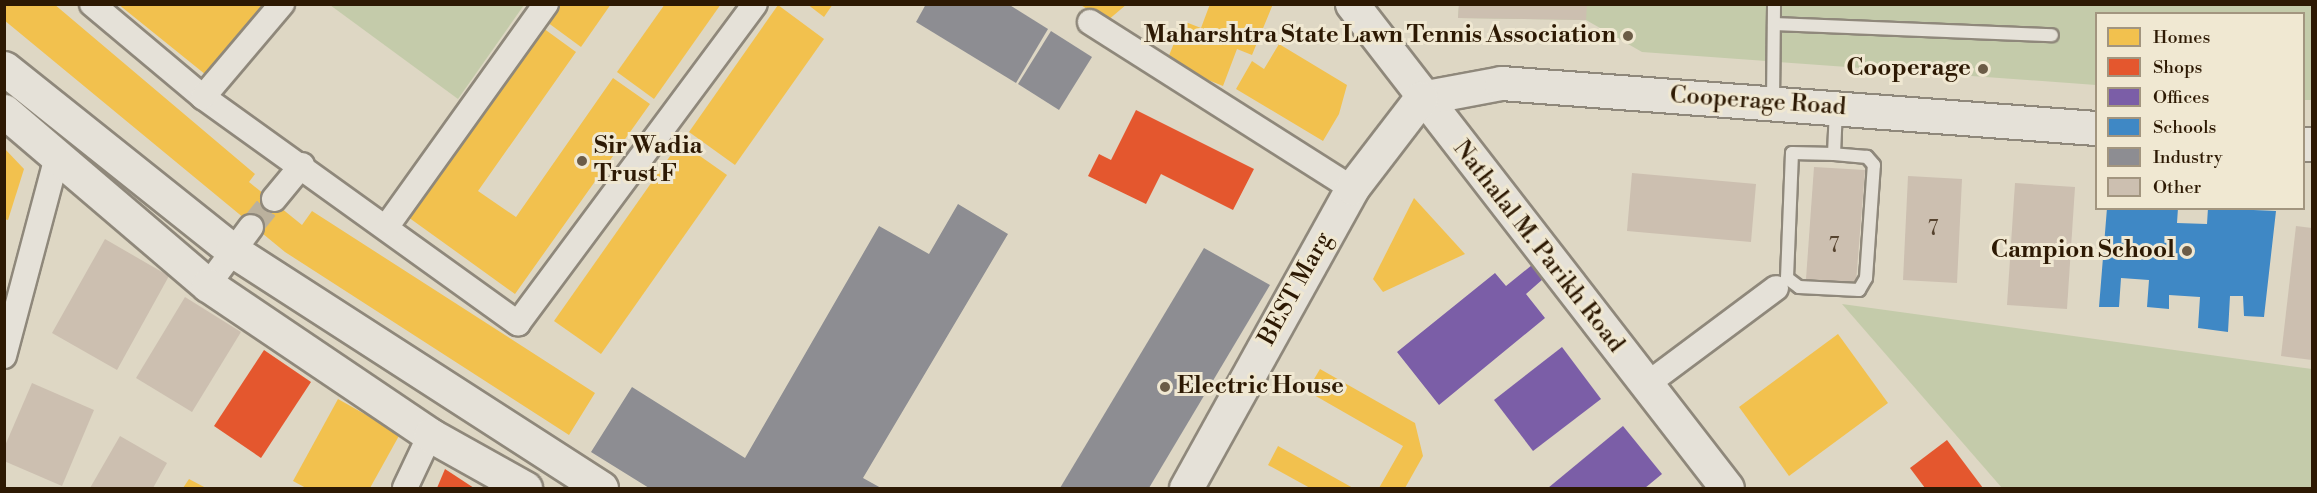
<!DOCTYPE html>
<html>
<head>
<meta charset="utf-8">
<style>
  body { margin:0 }
  #map { position:relative; width:2317px; height:493px; overflow:hidden; background:#ded7c4; font-family:"Libre Bodoni",serif }
  div>[style] { position:absolute }
  .green>* { inset:0; background:#c4cbaa }
  .homes>* { inset:0; background:#f2c14e }
  .shops>* { inset:0; background:#e4572e }
  .offices>* { inset:0; background:#7b5ea7 }
  .schools>* { inset:0; background:#3f88c5 }
  .industry>* { inset:0; background:#8d8d92 }
  .building>* { inset:0; background:#ccbfb0 }
  .street-tunnel>* { height:24px; margin-top:-12px; transform-origin:0; background:repeating-linear-gradient(90deg,#bbb19d 0 24px,transparent 0 36px) }
  .roads { filter:drop-shadow(2px 0 #8f887b) drop-shadow(-2px 0 #8f887b) drop-shadow(0 2px #8f887b) drop-shadow(0 -2px #8f887b) }
  .lane>* { height:12px; margin:-6px; padding:0 6px; transform-origin:6px; border-radius:6px; background:#e5e1d8 }
  .street>* { height:24px; margin:-12px; padding:0 12px; transform-origin:12px; border-radius:12px; background:#e5e1d8 }
  .secondary>* { height:33px; margin:-16.5px; padding:0 16.5px; transform-origin:16.5px; border-radius:16.5px; background:#e5e1d8 }
  .dots>* { width:16px; height:16px; translate:-50% -50%; box-sizing:border-box; border:3px solid #f0e8d2; border-radius:50% }
  span { translate:-50% -50%; white-space:nowrap; text-align:center; line-height:1.15; -webkit-text-stroke:6px #f0e8d2; paint-order:stroke }
  .number-label { font-size:21px; color:#56432f }
  .number-label span { -webkit-text-stroke-width:0 }
  .poi-label { font-size:24px; color:#2d1903; font-weight:700 }
  .right { translate:-100% -50%; text-align:right }
  .left { translate:0 -50%; text-align:left }
  .street-label { font-size:24px; color:#2d1903 }
  .frame { position:absolute; inset:0; border:6px solid #2d1903; pointer-events:none }
  .legend { position:absolute; left:2095px; top:12px; width:210px; height:198px; box-sizing:border-box; background:#f0e8d2; border:2px solid #a2957f; margin:0; padding:8px 10px; list-style:none; font-size:18px; color:#2d1903 }
  .legend li { display:flex; align-items:center; gap:12px; height:30px }
  .legend b { width:30px; border:2px solid #a2957f }
</style>
</head>
<body>
<div id="map">
  <div class="green">
    <i style="clip-path:polygon(1459px 4px,2312px 5px,2312px 100px,2304px 100px,2304px 14px,2096px 14px,2096px 85px,1642px 52px,1586px 20px,1458px 18px)"></i>
    <i style="clip-path:polygon(330px 5px,330px 4px,524px 5px,458px 99px)"></i>
    <i style="clip-path:polygon(1842px 304px,2312px 369px,2312px 488px,2002px 488px)"></i>
  </div>
  <div class="homes">
    <i style="clip-path:polygon(4px 4px,54px 4px,255px 174px,249px 182px,302px 225px,312px 211px,595px 393px,569px 435px,285px 252px,4px 20px)"></i>
    <i style="clip-path:polygon(118px 4px,220px 6px,278px 4px,216px 83px)"></i>
    <i style="clip-path:polygon(559px 4px,611px 4px,581px 47px,547px 22px)"></i>
    <i style="clip-path:polygon(665px 4px,721px 4px,654px 99px,617px 72px)"></i>
    <i style="clip-path:polygon(807px 4px,833px 4px,824px 17px)"></i>
    <i style="clip-path:polygon(1079px 4px,1127px 4px,1107px 21px)"></i>
    <i style="clip-path:polygon(1210px 4px,1273px 4px,1252px 55px,1237px 49px,1223px 86px,1166px 63px,1183px 21px,1201px 28px)"></i>
    <i style="clip-path:polygon(778px 5px,824px 39px,735px 165px,689px 132px)"></i>
    <i style="clip-path:polygon(543px 28px,576px 52px,478px 191px,516px 217px,613px 78px,650px 104px,515px 294px,408px 217px)"></i>
    <i style="clip-path:polygon(1279px 44px,1347px 85px,1339px 114px,1323px 141px,1236px 89px,1252px 61px,1264px 69px)"></i>
    <i style="clip-path:polygon(680px 142px,727px 175px,601px 354px,554px 321px)"></i>
    <i style="clip-path:polygon(4px 148px,24px 169px,8px 220px,4px 219px)"></i>
    <i style="clip-path:polygon(1414px 198px,1465px 254px,1383px 292px,1373px 279px)"></i>
    <i style="clip-path:polygon(1838px 334px,1888px 403px,1789px 476px,1739px 407px)"></i>
    <i style="clip-path:polygon(1320px 369px,1415px 423px,1423px 456px,1405px 488px,1379px 488px,1403px 446px,1307px 391px)"></i>
    <i style="clip-path:polygon(338px 399px,400px 434px,370px 488px,306px 488px,293px 481px)"></i>
    <i style="clip-path:polygon(1278px 446px,1353px 488px,1310px 488px,1268px 465px)"></i>
    <i style="clip-path:polygon(189px 479px,206px 488px,183px 488px)"></i>
  </div>
  <div class="shops">
    <i style="clip-path:polygon(1136px 110px,1254px 169px,1233px 210px,1161px 174px,1146px 204px,1088px 176px,1099px 154px,1111px 160px)"></i>
    <i style="clip-path:polygon(264px 350px,311px 382px,261px 458px,214px 426px)"></i>
    <i style="clip-path:polygon(1947px 440px,1983px 488px,1925px 488px,1910px 468px)"></i>
    <i style="clip-path:polygon(445px 469px,474px 488px,437px 488px)"></i>
  </div>
  <div class="offices">
    <i style="clip-path:polygon(1532px 265px,1543px 279px,1526px 294px,1545px 318px,1439px 405px,1397px 352px,1495px 273px,1506px 286px)"></i>
    <i style="clip-path:polygon(1562px 347px,1601px 399px,1533px 451px,1494px 400px)"></i>
    <i style="clip-path:polygon(1623px 426px,1662px 474px,1645px 488px,1548px 488px)"></i>
  </div>
  <div class="schools">
    <i style="clip-path:polygon(2107px 208px,2178px 208px,2177px 223px,2207px 224px,2208px 208px,2276px 211px,2264px 317px,2244px 316px,2243px 296px,2230px 296px,2228px 332px,2198px 328px,2200px 297px,2169px 295px,2169px 309px,2147px 307px,2149px 280px,2121px 278px,2119px 307px,2099px 307px)"></i>
  </div>
  <div class="industry">
    <i style="clip-path:polygon(926px 4px,1008px 4px,1048px 29px,1016px 83px,916px 22px)"></i>
    <i style="clip-path:polygon(1051px 31px,1092px 57px,1059px 110px,1018px 84px)"></i>
    <i style="clip-path:polygon(958px 204px,1008px 234px,863px 478px,881px 488px,649px 488px,591px 452px,632px 387px,745px 458px,879px 226px,929px 254px)"></i>
    <i style="clip-path:polygon(1204px 248px,1270px 285px,1149px 488px,1060px 488px)"></i>
  </div>
  <div class="building">
    <i style="clip-path:polygon(1459px 4px,1587px 4px,1586px 20px,1458px 18px)"></i>
    <i style="clip-path:polygon(1814px 167px,1865px 170px,1856px 282px,1806px 279px)"></i>
    <i style="clip-path:polygon(1632px 173px,1756px 184px,1751px 242px,1627px 231px)"></i>
    <i style="clip-path:polygon(1908px 176px,1962px 179px,1957px 283px,1903px 280px)"></i>
    <i style="clip-path:polygon(2015px 183px,2075px 187px,2067px 309px,2007px 305px)"></i>
    <i style="clip-path:polygon(2296px 226px,2312px 228px,2312px 360px,2281px 356px)"></i>
    <i style="clip-path:polygon(105px 239px,169px 276px,117px 370px,52px 333px)"></i>
    <i style="clip-path:polygon(185px 297px,241px 332px,192px 412px,136px 378px)"></i>
    <i style="clip-path:polygon(32px 383px,94px 410px,62px 486px,4px 461px,4px 448px)"></i>
    <i style="clip-path:polygon(120px 436px,167px 463px,153px 488px,90px 488px)"></i>
  </div>
  <div class="street-tunnel">
    <i style="left:251px;top:227px;width:36px;rotate:-51deg"></i>
  </div>
  <div class="roads">
    <div class="lane">
      <i style="left:1774px;top:24px;width:278px;rotate:2.3deg"></i>
      <i style="left:1773px;top:102px;width:98px;rotate:-89.4deg"></i>
      <i style="left:1834px;top:154px;width:42px;rotate:-178.6deg"></i>
      <i style="left:1792px;top:153px;width:125px;rotate:92.3deg"></i>
      <i style="left:1787px;top:278px;width:15px;rotate:37deg"></i>
      <i style="left:1799px;top:287px;width:60px;rotate:2.9deg"></i>
      <i style="left:1859px;top:290px;width:14px;rotate:-60deg"></i>
      <i style="left:1866px;top:278px;width:113px;rotate:-86deg"></i>
      <i style="left:1874px;top:165px;width:11px;rotate:-131deg"></i>
      <i style="left:1867px;top:157px;width:33px;rotate:-175deg"></i>
      <i style="left:1834px;top:154px;width:45px;rotate:-87.5deg"></i>
    </div>
    <div class="street">
      <i style="left:92px;top:4px;width:145px;rotate:40deg"></i>
      <i style="left:203px;top:97px;width:388px;rotate:35.7deg"></i>
      <i style="left:518px;top:323px;width:397px;rotate:-53.4deg"></i>
      <i style="left:1090px;top:22px;width:310px;rotate:32.4deg"></i>
      <i style="left:203px;top:97px;width:122px;rotate:-49.7deg"></i>
      <i style="left:274px;top:199px;width:44px;rotate:-50.5deg"></i>
      <i style="left:387px;top:226px;width:273px;rotate:-54.4deg"></i>
      <i style="left:208px;top:285px;width:72px;rotate:-53.4deg"></i>
      <i style="left:4px;top:356px;width:206px;rotate:-75.1deg"></i>
      <i style="left:1646px;top:385px;width:162px;rotate:-36.7deg"></i>
      <i style="left:405px;top:488px;width:59px;rotate:-64.7deg"></i>
    </div>
    <div class="secondary">
      <i style="left:1352px;top:4px;width:612px;rotate:52.23deg"></i>
      <i style="left:4px;top:68px;width:292px;rotate:38.6deg"></i>
      <i style="left:232px;top:250px;width:439px;rotate:32.8deg"></i>
      <i style="left:1421px;top:98px;width:81px;rotate:-10.6deg"></i>
      <i style="left:1501px;top:83px;width:597px;rotate:4.33deg"></i>
      <i style="left:4px;top:111px;width:268px;rotate:40.5deg"></i>
      <i style="left:208px;top:285px;width:268px;rotate:34deg"></i>
      <i style="left:430px;top:435px;width:109px;rotate:29.2deg"></i>
      <i style="left:2304px;top:144px;width:8px"></i>
      <i style="left:1186px;top:488px;width:343px;rotate:-61deg"></i>
      <i style="left:1352px;top:188px;width:113px;rotate:-52.5deg"></i>
    </div>
  </div>
  <div class="dots">
    <i style="left:1628px;top:36px;background:#6b5c47"></i>
    <i style="left:1983px;top:69px;background:#6b5c47"></i>
    <i style="left:582px;top:161px;background:#6b5c47"></i>
    <i style="left:2187px;top:251px;background:#6b5c47"></i>
    <i style="left:1165px;top:387px;background:#6b5c47"></i>
  </div>
  <div class="number-label">
    <span style="left:1933px;top:229px">7</span>
    <span style="left:1834px;top:246px">7</span>
  </div>
  <div class="poi-label">
    <span class="right" style="left:1616px;top:36px">Maharshtra State Lawn Tennis Association</span>
    <span class="right" style="left:1971px;top:69px">Cooperage</span>
    <span class="left" style="left:594px;top:161px">Sir Wadia<br>Trust F</span>
    <span class="right" style="left:2175px;top:251px">Campion School</span>
    <span class="left" style="left:1177px;top:387px">Electric House</span>
  </div>
  <div class="street-label">
    <span style="left:1758px;top:102px;rotate:4deg">Cooperage Road</span>
    <span style="left:1538px;top:247px;rotate:52deg">Nathalal M. Parikh Road</span>
    <span style="left:1296px;top:289px;rotate:-61deg">BEST Marg</span>
  </div>
  <div class="frame"></div>
  <ul class="legend">
  <li><b style="height:16px;background:#f2c14e"></b>Homes</li>
  <li><b style="height:16px;background:#e4572e"></b>Shops</li>
  <li><b style="height:16px;background:#7b5ea7"></b>Offices</li>
  <li><b style="height:16px;background:#3f88c5"></b>Schools</li>
  <li><b style="height:16px;background:#8d8d92"></b>Industry</li>
  <li><b style="height:16px;background:#ccbfb0"></b>Other</li>
  </ul>
</div>
</body>
</html>
